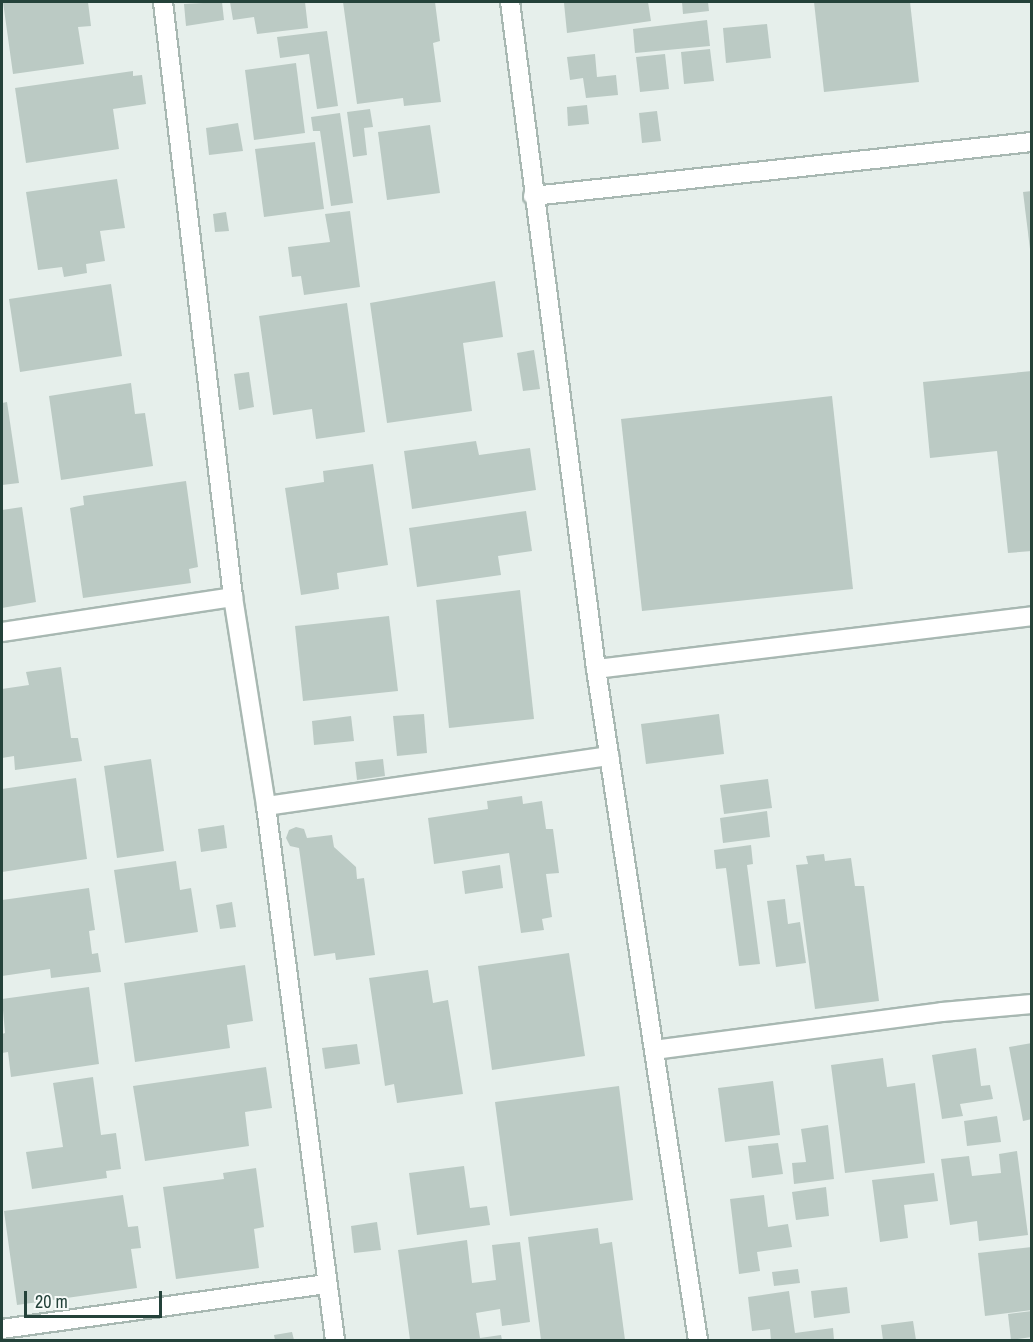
<!DOCTYPE html>
<html>
<head>
<meta charset="utf-8">
<style>
  body { margin:0 }
  #map { position:relative; width:1033px; height:1342px; overflow:hidden; background:#e6efeb; font-family:"Archivo Narrow",sans-serif }
  div>[style] { position:absolute }
  .building>* { inset:0; background:#bbcac4 }
  .roads { filter:drop-shadow(2px 0 #a8b8b2) drop-shadow(-2px 0 #a8b8b2) drop-shadow(0 2px #a8b8b2) drop-shadow(0 -2px #a8b8b2) }
  .street>* { height:18px; margin:-9px; padding:0 9px; transform-origin:9px; border-radius:9px; background:#fff }
  span { translate:-50% -50%; white-space:nowrap; text-align:center; line-height:1.15; -webkit-text-stroke:5px #f7fbf9; paint-order:stroke }
  .frame { position:absolute; inset:0; border:3px solid #24423a; pointer-events:none }
  .scale { position:absolute; left:24px; top:1291px; width:138px; height:27px; box-sizing:border-box; border:3px solid #24423a; border-top:0; padding-left:8px; font-size:18px; line-height:21px; white-space:nowrap; color:#24423a; -webkit-text-stroke:4px #f7fbf9; paint-order:stroke }
</style>
</head>
<body>
<div id="map">
  <div class="building">
    <i style="clip-path:polygon(3px 2px,88px 2px,91px 26px,78px 27px,84px 64px,13px 74px)"></i>
    <i style="clip-path:polygon(222px 2px,224px 20px,186px 26px,184px 4px)"></i>
    <i style="clip-path:polygon(230px 2px,305px 2px,308px 28px,257px 34px,254px 17px,233px 20px)"></i>
    <i style="clip-path:polygon(343px 2px,435px 2px,440px 41px,433px 43px,441px 102px,404px 106px,403px 98px,357px 104px)"></i>
    <i style="clip-path:polygon(648px 2px,651px 21px,567px 33px,564px 3px)"></i>
    <i style="clip-path:polygon(682px 2px,708px 2px,709px 11px,683px 14px)"></i>
    <i style="clip-path:polygon(814px 2px,910px 2px,919px 82px,824px 92px)"></i>
    <i style="clip-path:polygon(707px 20px,710px 46px,635px 53px,633px 29px)"></i>
    <i style="clip-path:polygon(767px 24px,771px 58px,726px 63px,723px 28px)"></i>
    <i style="clip-path:polygon(327px 31px,338px 106px,317px 109px,309px 54px,280px 58px,277px 37px)"></i>
    <i style="clip-path:polygon(710px 49px,714px 81px,684px 84px,681px 52px)"></i>
    <i style="clip-path:polygon(595px 54px,597px 77px,616px 75px,618px 95px,586px 98px,583px 78px,570px 80px,567px 57px)"></i>
    <i style="clip-path:polygon(665px 54px,669px 89px,640px 92px,636px 57px)"></i>
    <i style="clip-path:polygon(296px 63px,305px 133px,254px 140px,245px 70px)"></i>
    <i style="clip-path:polygon(133px 71px,133px 76px,142px 75px,146px 104px,113px 109px,119px 149px,26px 163px,15px 88px)"></i>
    <i style="clip-path:polygon(587px 105px,589px 124px,568px 126px,567px 107px)"></i>
    <i style="clip-path:polygon(370px 109px,373px 127px,364px 128px,367px 155px,353px 157px,347px 112px)"></i>
    <i style="clip-path:polygon(657px 111px,661px 141px,642px 143px,639px 113px)"></i>
    <i style="clip-path:polygon(340px 113px,353px 203px,331px 206px,320px 131px,313px 131px,311px 117px)"></i>
    <i style="clip-path:polygon(238px 123px,243px 151px,209px 155px,206px 128px)"></i>
    <i style="clip-path:polygon(430px 125px,440px 193px,387px 200px,378px 132px)"></i>
    <i style="clip-path:polygon(315px 142px,324px 209px,264px 217px,255px 149px)"></i>
    <i style="clip-path:polygon(117px 179px,125px 228px,100px 231px,105px 261px,86px 264px,87px 273px,64px 277px,62px 267px,38px 270px,26px 192px)"></i>
    <i style="clip-path:polygon(1032px 191px,1032px 249px,1030px 249px,1023px 192px)"></i>
    <i style="clip-path:polygon(350px 211px,360px 287px,304px 295px,301px 276px,292px 277px,288px 247px,330px 242px,325px 214px)"></i>
    <i style="clip-path:polygon(226px 212px,229px 231px,215px 232px,213px 214px)"></i>
    <i style="clip-path:polygon(495px 281px,503px 337px,463px 343px,472px 411px,387px 423px,370px 303px)"></i>
    <i style="clip-path:polygon(111px 284px,122px 356px,20px 372px,9px 299px)"></i>
    <i style="clip-path:polygon(347px 303px,365px 432px,316px 439px,312px 409px,273px 415px,259px 316px)"></i>
    <i style="clip-path:polygon(534px 350px,540px 389px,523px 391px,517px 353px)"></i>
    <i style="clip-path:polygon(1032px 371px,1032px 551px,1008px 553px,997px 451px,930px 458px,923px 382px)"></i>
    <i style="clip-path:polygon(249px 372px,254px 407px,239px 410px,234px 374px)"></i>
    <i style="clip-path:polygon(131px 383px,135px 414px,145px 413px,153px 466px,61px 480px,49px 396px)"></i>
    <i style="clip-path:polygon(832px 396px,853px 589px,642px 611px,621px 419px)"></i>
    <i style="clip-path:polygon(7px 402px,19px 483px,2px 485px,2px 403px)"></i>
    <i style="clip-path:polygon(476px 441px,479px 455px,530px 448px,536px 490px,412px 509px,404px 451px)"></i>
    <i style="clip-path:polygon(373px 464px,388px 565px,337px 573px,339px 589px,301px 595px,285px 488px,324px 482px,323px 471px)"></i>
    <i style="clip-path:polygon(186px 481px,198px 567px,189px 569px,191px 583px,83px 598px,70px 508px,84px 505px,83px 496px)"></i>
    <i style="clip-path:polygon(22px 507px,36px 602px,2px 608px,2px 510px)"></i>
    <i style="clip-path:polygon(526px 511px,532px 551px,498px 556px,501px 575px,417px 587px,409px 528px)"></i>
    <i style="clip-path:polygon(520px 590px,534px 719px,449px 728px,436px 600px)"></i>
    <i style="clip-path:polygon(389px 616px,398px 691px,303px 701px,295px 626px)"></i>
    <i style="clip-path:polygon(61px 667px,71px 738px,78px 738px,82px 761px,15px 770px,14px 756px,2px 758px,2px 689px,29px 685px,26px 672px)"></i>
    <i style="clip-path:polygon(424px 714px,427px 753px,397px 756px,393px 716px)"></i>
    <i style="clip-path:polygon(719px 714px,724px 754px,646px 764px,641px 724px)"></i>
    <i style="clip-path:polygon(351px 716px,354px 741px,314px 745px,312px 721px)"></i>
    <i style="clip-path:polygon(151px 759px,164px 851px,117px 858px,104px 766px)"></i>
    <i style="clip-path:polygon(383px 759px,385px 776px,357px 780px,355px 762px)"></i>
    <i style="clip-path:polygon(76px 778px,87px 859px,2px 872px,2px 789px)"></i>
    <i style="clip-path:polygon(768px 779px,772px 808px,724px 814px,720px 785px)"></i>
    <i style="clip-path:polygon(522px 796px,523px 804px,542px 801px,546px 829px,553px 829px,559px 873px,546px 874px,552px 917px,542px 919px,544px 930px,521px 933px,509px 853px,434px 864px,428px 818px,488px 809px,487px 801px)"></i>
    <i style="clip-path:polygon(767px 811px,770px 837px,723px 843px,720px 818px)"></i>
    <i style="clip-path:polygon(224px 825px,227px 848px,201px 852px,198px 829px)"></i>
    <i style="clip-path:polygon(296px 827px,304px 829px,307px 838px,332px 835px,334px 847px,356px 867px,357px 879px,364px 878px,375px 955px,336px 960px,335px 953px,314px 956px,299px 848px,290px 846px,286px 838px,289px 830px)"></i>
    <i style="clip-path:polygon(751px 845px,753px 864px,747px 865px,760px 964px,739px 966px,726px 868px,716px 869px,714px 850px)"></i>
    <i style="clip-path:polygon(824px 854px,825px 861px,851px 858px,855px 886px,864px 886px,879px 1001px,815px 1009px,796px 865px,808px 864px,806px 856px)"></i>
    <i style="clip-path:polygon(176px 861px,180px 890px,191px 888px,198px 932px,125px 943px,114px 870px)"></i>
    <i style="clip-path:polygon(500px 865px,503px 888px,465px 894px,462px 871px)"></i>
    <i style="clip-path:polygon(89px 888px,95px 930px,89px 931px,92px 954px,98px 953px,101px 972px,51px 978px,50px 969px,2px 976px,2px 900px)"></i>
    <i style="clip-path:polygon(785px 899px,788px 924px,800px 922px,806px 963px,776px 967px,767px 901px)"></i>
    <i style="clip-path:polygon(232px 902px,236px 927px,220px 929px,216px 905px)"></i>
    <i style="clip-path:polygon(569px 953px,585px 1056px,492px 1070px,478px 966px)"></i>
    <i style="clip-path:polygon(245px 965px,253px 1021px,227px 1025px,230px 1048px,135px 1062px,124px 983px)"></i>
    <i style="clip-path:polygon(428px 970px,433px 1003px,448px 1000px,463px 1094px,397px 1103px,394px 1084px,385px 1086px,369px 978px)"></i>
    <i style="clip-path:polygon(89px 987px,99px 1064px,11px 1077px,8px 1052px,2px 1053px,2px 1034px,5px 1033px,2px 999px)"></i>
    <i style="clip-path:polygon(1032px 1043px,1032px 1119px,1023px 1121px,1009px 1047px)"></i>
    <i style="clip-path:polygon(357px 1044px,360px 1064px,325px 1069px,322px 1048px)"></i>
    <i style="clip-path:polygon(976px 1048px,981px 1086px,990px 1085px,993px 1099px,960px 1104px,963px 1116px,942px 1119px,932px 1055px)"></i>
    <i style="clip-path:polygon(883px 1058px,887px 1087px,915px 1083px,925px 1163px,845px 1173px,831px 1065px)"></i>
    <i style="clip-path:polygon(266px 1067px,272px 1108px,245px 1112px,249px 1146px,145px 1161px,133px 1086px)"></i>
    <i style="clip-path:polygon(93px 1077px,101px 1135px,116px 1133px,121px 1169px,106px 1171px,107px 1178px,32px 1189px,26px 1152px,63px 1147px,53px 1083px)"></i>
    <i style="clip-path:polygon(773px 1081px,780px 1135px,725px 1142px,718px 1088px)"></i>
    <i style="clip-path:polygon(619px 1086px,633px 1200px,510px 1216px,495px 1102px)"></i>
    <i style="clip-path:polygon(997px 1116px,1001px 1142px,967px 1146px,964px 1121px)"></i>
    <i style="clip-path:polygon(828px 1125px,834px 1179px,794px 1184px,792px 1163px,806px 1162px,801px 1129px)"></i>
    <i style="clip-path:polygon(778px 1143px,783px 1174px,752px 1178px,748px 1146px)"></i>
    <i style="clip-path:polygon(1017px 1151px,1028px 1235px,979px 1241px,977px 1221px,950px 1225px,941px 1159px,969px 1156px,972px 1176px,1001px 1173px,999px 1154px)"></i>
    <i style="clip-path:polygon(464px 1166px,470px 1208px,487px 1206px,490px 1225px,417px 1235px,409px 1173px)"></i>
    <i style="clip-path:polygon(256px 1168px,264px 1227px,254px 1229px,259px 1268px,176px 1279px,163px 1187px,224px 1179px,223px 1173px)"></i>
    <i style="clip-path:polygon(934px 1173px,938px 1201px,904px 1205px,908px 1238px,880px 1242px,872px 1180px)"></i>
    <i style="clip-path:polygon(826px 1187px,829px 1216px,796px 1220px,792px 1192px)"></i>
    <i style="clip-path:polygon(123px 1195px,128px 1227px,138px 1226px,141px 1248px,131px 1249px,137px 1288px,17px 1305px,4px 1211px)"></i>
    <i style="clip-path:polygon(764px 1195px,768px 1227px,788px 1224px,792px 1247px,757px 1252px,760px 1271px,739px 1274px,730px 1199px)"></i>
    <i style="clip-path:polygon(377px 1222px,381px 1250px,354px 1253px,351px 1226px)"></i>
    <i style="clip-path:polygon(598px 1228px,600px 1244px,612px 1242px,625px 1340px,541px 1340px,528px 1237px)"></i>
    <i style="clip-path:polygon(467px 1240px,472px 1283px,496px 1280px,492px 1245px,520px 1242px,530px 1322px,502px 1326px,500px 1309px,476px 1313px,480px 1338px,501px 1335px,502px 1340px,410px 1340px,398px 1250px)"></i>
    <i style="clip-path:polygon(1032px 1247px,1032px 1310px,985px 1316px,978px 1253px)"></i>
    <i style="clip-path:polygon(798px 1269px,800px 1283px,774px 1286px,772px 1272px)"></i>
    <i style="clip-path:polygon(847px 1287px,850px 1313px,814px 1318px,811px 1291px)"></i>
    <i style="clip-path:polygon(789px 1291px,795px 1333px,833px 1328px,834px 1340px,771px 1340px,770px 1329px,752px 1331px,748px 1297px)"></i>
    <i style="clip-path:polygon(1032px 1311px,1032px 1337px,1011px 1340px,1008px 1314px)"></i>
    <i style="clip-path:polygon(913px 1321px,916px 1340px,883px 1340px,881px 1325px)"></i>
    <i style="clip-path:polygon(292px 1332px,294px 1340px,275px 1340px,274px 1335px)"></i>
  </div>
  <div class="roads">
    <div class="street">
      <i style="left:163px;top:2px;width:599px;rotate:83.29deg"></i>
      <i style="left:233px;top:597px;width:212px;rotate:81deg"></i>
      <i style="left:266px;top:806px;width:538px;rotate:82.64deg"></i>
      <i style="left:510px;top:2px;width:673px;rotate:82.65deg"></i>
      <i style="left:596px;top:669px;width:679px;rotate:81.36deg"></i>
      <i style="left:533px;top:196px;width:502px;rotate:-6.18deg"></i>
      <i style="left:2px;top:632px;width:234px;rotate:-8.6deg"></i>
      <i style="left:596px;top:669px;width:439px;rotate:-6.9deg"></i>
      <i style="left:266px;top:806px;width:347px;rotate:-8.3deg"></i>
      <i style="left:654px;top:1050px;width:290px;rotate:-7.5deg"></i>
      <i style="left:942px;top:1012px;width:90px;rotate:-5.1deg"></i>
      <i style="left:2px;top:1329px;width:328px;rotate:-7.9deg"></i>
    </div>
  </div>
  <div class="frame"></div>
  <div class="scale">20 m</div>
</div>
</body>
</html>
